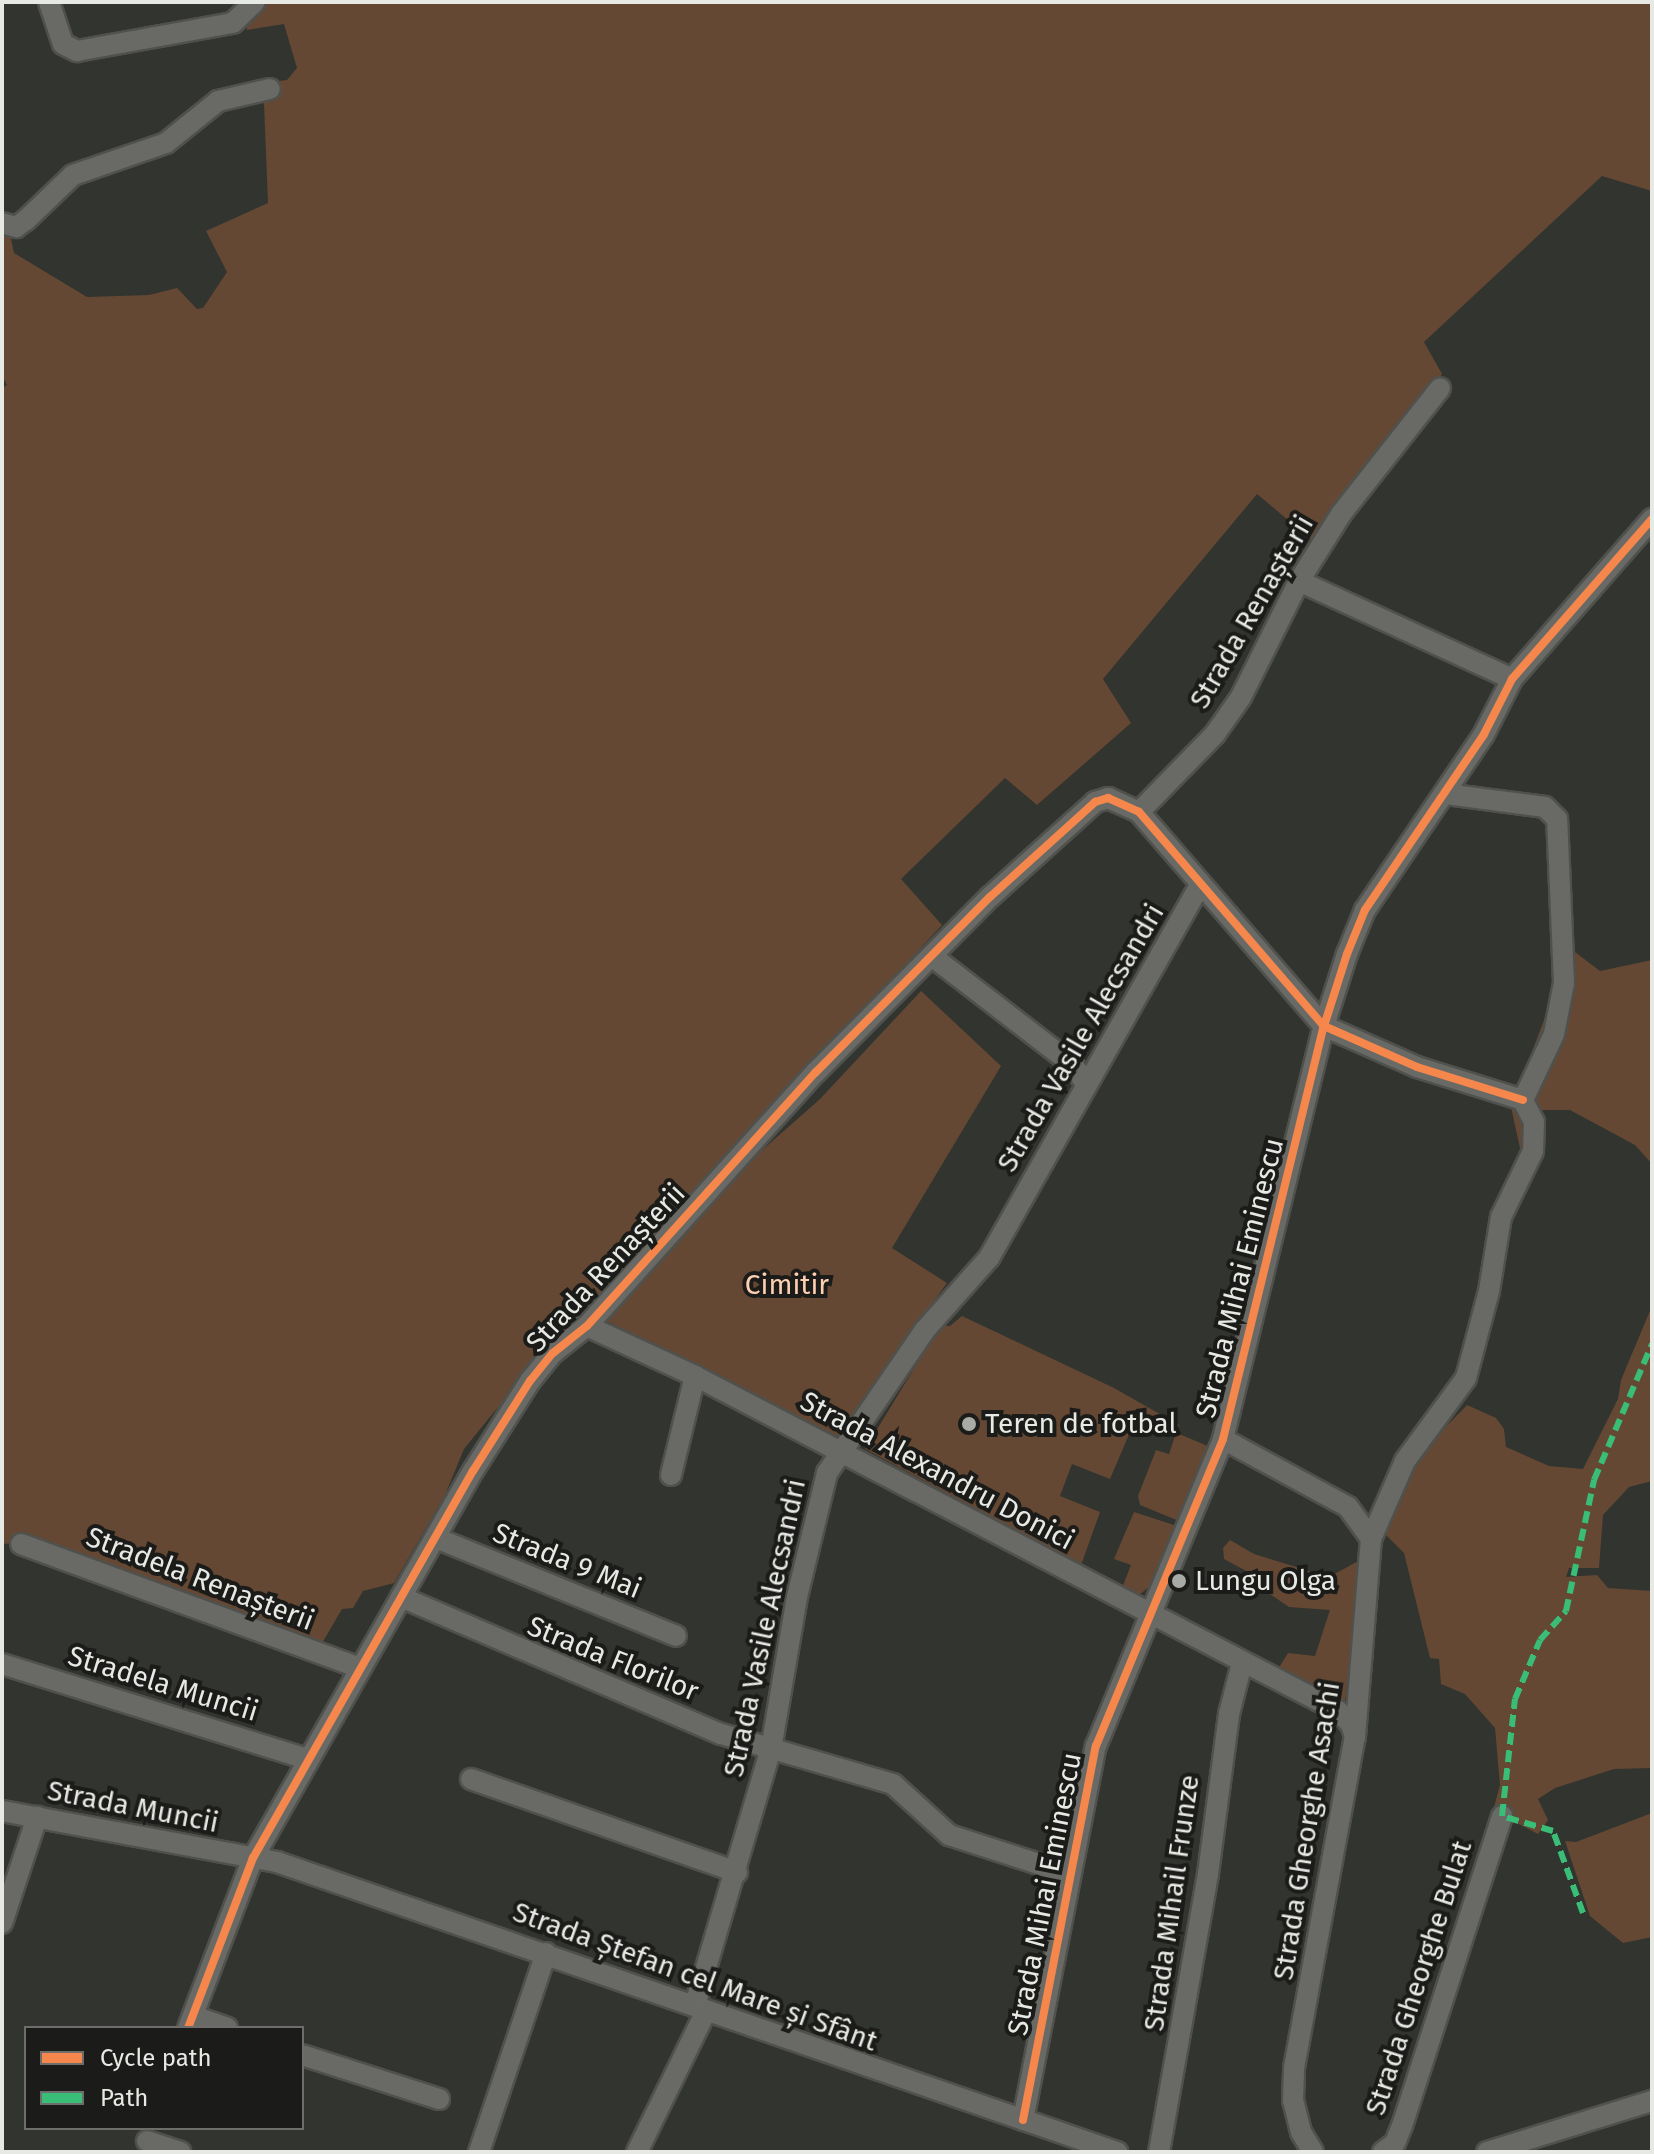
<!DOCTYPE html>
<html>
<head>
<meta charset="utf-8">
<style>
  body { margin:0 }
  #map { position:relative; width:1654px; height:2154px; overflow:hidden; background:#32342f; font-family:"Fira Sans",sans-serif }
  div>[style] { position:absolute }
  .green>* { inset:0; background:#644833 }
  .roads { filter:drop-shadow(2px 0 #50514d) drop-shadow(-2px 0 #50514d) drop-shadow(0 2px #50514d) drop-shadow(0 -2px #50514d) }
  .minor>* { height:20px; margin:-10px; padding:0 10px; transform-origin:10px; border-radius:10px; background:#696a66 }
  .quiet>* { height:6px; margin-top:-3px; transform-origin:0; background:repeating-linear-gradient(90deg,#3abd76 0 12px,transparent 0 18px) }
  .cycleway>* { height:8px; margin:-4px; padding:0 4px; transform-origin:4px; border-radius:4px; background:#f5874c }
  .dots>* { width:22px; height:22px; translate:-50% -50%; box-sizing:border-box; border:4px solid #1b1c19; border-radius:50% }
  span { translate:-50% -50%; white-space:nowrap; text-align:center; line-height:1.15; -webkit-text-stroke:8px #1b1c19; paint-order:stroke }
  .street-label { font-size:28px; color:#e7e9e5 }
  .park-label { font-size:28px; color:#fed0b1 }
  .poi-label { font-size:28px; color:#e7e9e5 }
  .left { translate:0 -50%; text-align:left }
  .frame { position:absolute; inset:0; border:4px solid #e7e9e5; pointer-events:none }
  .legend { position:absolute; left:24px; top:2026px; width:280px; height:104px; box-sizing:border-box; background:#1b1c19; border:2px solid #6d6e6b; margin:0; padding:10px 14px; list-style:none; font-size:24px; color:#e7e9e5 }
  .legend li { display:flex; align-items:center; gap:16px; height:40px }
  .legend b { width:40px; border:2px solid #6d6e6b }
</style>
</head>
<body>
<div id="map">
  <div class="green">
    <i style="clip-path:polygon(246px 2px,1652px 2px,1652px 191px,1602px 176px,1424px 342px,1442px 374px,1313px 541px,1257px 494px,1103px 679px,1131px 723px,1037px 805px,1005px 778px,901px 879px,942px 925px,494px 1412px,464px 1449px,445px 1495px,394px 1583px,363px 1591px,353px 1608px,342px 1609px,321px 1645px,39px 1542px,2px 1544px,2px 388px,7px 385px,2px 376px,2px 235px,10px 234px,14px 253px,87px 297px,149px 295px,177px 288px,197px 309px,203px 308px,227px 272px,206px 231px,268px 203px,264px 104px,256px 84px,287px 80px,297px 68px,284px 24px,247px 30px)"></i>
    <i style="clip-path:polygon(1571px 949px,1600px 971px,1652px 960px,1652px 1164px,1635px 1145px,1570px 1110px,1541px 1110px,1540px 1155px,1521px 1153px,1511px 1107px)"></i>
    <i style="clip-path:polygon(921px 991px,1001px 1066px,892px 1248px,947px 1283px,837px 1436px,605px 1320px,735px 1174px,820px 1099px)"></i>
    <i style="clip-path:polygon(1652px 1306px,1652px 1481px,1629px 1487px,1603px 1515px,1599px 1568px,1569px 1568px,1566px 1577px,1597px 1575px,1608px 1588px,1652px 1591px,1652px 1768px,1614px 1769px,1555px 1788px,1538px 1799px,1548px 1820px,1538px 1834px,1493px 1811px,1500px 1785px,1495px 1728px,1465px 1694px,1441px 1684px,1439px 1659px,1430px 1658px,1404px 1553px,1384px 1533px,1408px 1466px,1467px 1405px,1496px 1418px,1504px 1429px,1506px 1447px,1549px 1466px,1583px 1469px,1618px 1399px,1621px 1380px)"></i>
    <i style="clip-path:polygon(962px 1316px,1114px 1388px,1179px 1425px,1177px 1433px,1210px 1447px,1179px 1521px,1140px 1505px,1138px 1496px,1156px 1450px,1169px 1454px,1176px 1433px,1136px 1418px,1110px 1479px,1072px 1464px,1060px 1496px,1100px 1512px,1079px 1571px,1014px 1529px,865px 1449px,940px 1326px,950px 1326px)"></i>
    <i style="clip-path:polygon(1134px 1512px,1177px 1526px,1154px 1583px,1139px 1595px,1122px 1588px,1131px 1565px,1114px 1559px)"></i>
    <i style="clip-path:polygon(1230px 1540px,1254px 1554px,1329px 1577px,1362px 1559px,1345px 1703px,1333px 1705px,1275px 1674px,1288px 1653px,1315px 1656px,1330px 1610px,1289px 1607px,1270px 1594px,1263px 1580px,1224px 1559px,1223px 1548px)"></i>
    <i style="clip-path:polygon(1652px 1813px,1652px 1937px,1623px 1943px,1590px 1916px,1565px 1841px,1576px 1842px)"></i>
  </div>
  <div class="roads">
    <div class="minor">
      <i style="left:49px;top:2px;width:44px;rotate:71.6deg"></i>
      <i style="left:63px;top:44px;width:16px;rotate:27deg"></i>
      <i style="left:77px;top:51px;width:158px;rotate:-10.2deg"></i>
      <i style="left:233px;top:23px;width:30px;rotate:-44deg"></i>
      <i style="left:2px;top:223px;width:15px;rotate:16deg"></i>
      <i style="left:16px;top:227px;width:12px;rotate:-35deg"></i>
      <i style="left:26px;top:220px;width:65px;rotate:-43.8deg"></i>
      <i style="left:73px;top:175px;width:98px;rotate:-19deg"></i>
      <i style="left:166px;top:143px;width:67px;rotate:-38.9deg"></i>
      <i style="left:218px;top:101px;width:53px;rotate:-13deg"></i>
      <i style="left:1299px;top:581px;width:234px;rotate:24.7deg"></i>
      <i style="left:1139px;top:812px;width:109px;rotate:-45.7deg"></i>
      <i style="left:1215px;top:734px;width:45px;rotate:-54.9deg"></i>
      <i style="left:1241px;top:697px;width:130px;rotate:-63.4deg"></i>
      <i style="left:1299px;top:581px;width:79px;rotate:-57.9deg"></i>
      <i style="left:1341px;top:514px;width:160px;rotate:-51.8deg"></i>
      <i style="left:933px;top:957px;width:177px;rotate:37.6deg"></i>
      <i style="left:1073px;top:1065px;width:22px;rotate:56deg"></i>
      <i style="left:587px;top:1326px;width:119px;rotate:24.8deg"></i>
      <i style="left:695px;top:1376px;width:725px;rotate:27.52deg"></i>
      <i style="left:1338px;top:1711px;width:18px;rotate:45deg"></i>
      <i style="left:1351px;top:1724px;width:14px;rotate:73deg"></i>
      <i style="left:1223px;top:1439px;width:142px;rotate:28.5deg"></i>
      <i style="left:1348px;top:1507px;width:39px;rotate:54deg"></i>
      <i style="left:671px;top:1475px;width:102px;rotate:-76.4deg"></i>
      <i style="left:436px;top:1538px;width:259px;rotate:22.2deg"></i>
      <i style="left:21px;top:1544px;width:360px;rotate:20.1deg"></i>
      <i style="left:401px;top:1597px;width:348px;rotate:23.2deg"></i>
      <i style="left:721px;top:1734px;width:179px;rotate:16.2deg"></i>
      <i style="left:893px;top:1784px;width:76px;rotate:42.3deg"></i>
      <i style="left:949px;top:1835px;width:124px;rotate:17.9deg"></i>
      <i style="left:2px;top:1664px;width:319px;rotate:17.3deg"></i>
      <i style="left:471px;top:1779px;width:282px;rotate:19.3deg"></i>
      <i style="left:2px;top:1811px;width:280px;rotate:10.5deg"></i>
      <i style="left:277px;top:1862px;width:889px;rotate:19.05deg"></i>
      <i style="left:2px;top:1923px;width:112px;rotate:-71.7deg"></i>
      <i style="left:695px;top:2005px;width:267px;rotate:-73.5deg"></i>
      <i style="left:771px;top:1749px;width:154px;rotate:-80.3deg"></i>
      <i style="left:797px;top:1597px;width:128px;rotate:-76.4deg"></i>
      <i style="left:827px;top:1473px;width:173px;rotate:-55.6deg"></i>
      <i style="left:925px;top:1330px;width:96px;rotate:-48.4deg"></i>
      <i style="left:989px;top:1258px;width:429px;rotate:-60.5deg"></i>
      <i style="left:193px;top:2016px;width:36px;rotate:19deg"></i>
      <i style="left:188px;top:2028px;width:182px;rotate:-69.1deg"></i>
      <i style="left:253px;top:1858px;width:445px;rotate:-60.4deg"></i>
      <i style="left:473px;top:1471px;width:107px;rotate:-57.7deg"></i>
      <i style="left:530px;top:1381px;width:36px;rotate:-51deg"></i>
      <i style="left:553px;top:1353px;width:43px;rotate:-38.5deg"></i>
      <i style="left:587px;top:1326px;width:342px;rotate:-48deg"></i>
      <i style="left:816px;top:1072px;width:247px;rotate:-45.2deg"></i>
      <i style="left:990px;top:897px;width:142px;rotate:-42.1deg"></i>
      <i style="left:1095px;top:802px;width:14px;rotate:-17deg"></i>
      <i style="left:1108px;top:798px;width:34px;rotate:24deg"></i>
      <i style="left:1139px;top:812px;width:283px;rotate:49.2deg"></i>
      <i style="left:1324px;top:1026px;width:102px;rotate:23.8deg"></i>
      <i style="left:1417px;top:1067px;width:111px;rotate:17.3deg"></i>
      <i style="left:302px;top:2055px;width:144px;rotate:17.8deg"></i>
      <i style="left:1023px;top:2120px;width:381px;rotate:-79deg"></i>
      <i style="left:1096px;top:1746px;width:332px;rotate:-67.5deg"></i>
      <i style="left:1223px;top:1439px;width:425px;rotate:-76.3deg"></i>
      <i style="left:1324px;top:1026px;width:76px;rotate:-72.3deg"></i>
      <i style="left:1347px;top:954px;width:48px;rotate:-67.8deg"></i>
      <i style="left:1365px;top:910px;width:212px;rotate:-55.9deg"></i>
      <i style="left:1484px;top:734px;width:62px;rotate:-63deg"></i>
      <i style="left:1512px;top:679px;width:213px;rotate:-48.8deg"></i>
      <i style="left:147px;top:2141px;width:35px;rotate:18deg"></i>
      <i style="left:479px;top:2152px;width:210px;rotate:-71.4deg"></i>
      <i style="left:637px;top:2152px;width:157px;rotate:-63.9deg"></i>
      <i style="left:1159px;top:2152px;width:282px;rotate:-80deg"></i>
      <i style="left:1208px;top:1874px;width:161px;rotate:-82.5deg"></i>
      <i style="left:1229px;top:1714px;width:53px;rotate:-75.7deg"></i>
      <i style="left:1313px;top:2152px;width:23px;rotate:-121deg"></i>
      <i style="left:1301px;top:2132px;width:33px;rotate:-104deg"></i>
      <i style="left:1293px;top:2100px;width:32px;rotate:-88deg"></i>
      <i style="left:1294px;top:2068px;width:337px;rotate:-79.6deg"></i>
      <i style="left:1355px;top:1737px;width:199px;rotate:-85.4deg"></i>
      <i style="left:1371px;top:1539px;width:85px;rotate:-66.4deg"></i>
      <i style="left:1405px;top:1461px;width:103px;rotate:-53.7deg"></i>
      <i style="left:1466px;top:1378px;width:90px;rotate:-75.2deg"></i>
      <i style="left:1489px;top:1291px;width:75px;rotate:-80.8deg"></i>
      <i style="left:1501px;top:1217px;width:73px;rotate:-64.1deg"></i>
      <i style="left:1533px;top:1151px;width:29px;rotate:-88deg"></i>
      <i style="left:1534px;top:1122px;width:25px;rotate:-117deg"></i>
      <i style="left:1523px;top:1100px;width:73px;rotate:-64.8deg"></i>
      <i style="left:1554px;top:1034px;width:52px;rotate:-78.9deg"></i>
      <i style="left:1564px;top:983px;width:164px;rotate:-92.4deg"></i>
      <i style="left:1557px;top:819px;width:17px;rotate:-135deg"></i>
      <i style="left:1545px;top:807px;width:101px;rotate:-172.6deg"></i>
      <i style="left:1383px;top:2152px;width:15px;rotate:-37deg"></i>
      <i style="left:1395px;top:2143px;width:18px;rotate:-68deg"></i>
      <i style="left:1402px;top:2126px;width:326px;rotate:-72.1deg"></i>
      <i style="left:1487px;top:2152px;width:173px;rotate:-17.2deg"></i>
    </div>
  </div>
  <div class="quiet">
    <i style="left:1583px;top:1913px;width:87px;rotate:-110.1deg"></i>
    <i style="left:1553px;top:1831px;width:53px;rotate:-163.6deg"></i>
    <i style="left:1502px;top:1816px;width:118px;rotate:-83.7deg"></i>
    <i style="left:1515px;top:1699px;width:64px;rotate:-67deg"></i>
    <i style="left:1540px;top:1640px;width:39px;rotate:-48deg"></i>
    <i style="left:1566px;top:1611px;width:134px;rotate:-77.9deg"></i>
    <i style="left:1594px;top:1480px;width:148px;rotate:-66.9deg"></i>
  </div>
  <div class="cycleway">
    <i style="left:188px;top:2028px;width:182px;rotate:-69.1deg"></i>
    <i style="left:253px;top:1858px;width:445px;rotate:-60.4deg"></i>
    <i style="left:473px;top:1471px;width:107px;rotate:-57.7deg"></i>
    <i style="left:530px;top:1381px;width:36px;rotate:-51deg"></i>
    <i style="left:553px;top:1353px;width:43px;rotate:-38.5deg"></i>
    <i style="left:587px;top:1326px;width:342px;rotate:-48deg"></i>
    <i style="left:816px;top:1072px;width:247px;rotate:-45.2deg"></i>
    <i style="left:990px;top:897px;width:142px;rotate:-42.1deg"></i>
    <i style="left:1095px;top:802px;width:14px;rotate:-17deg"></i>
    <i style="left:1108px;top:798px;width:34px;rotate:24deg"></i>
    <i style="left:1139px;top:812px;width:283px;rotate:49.2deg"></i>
    <i style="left:1324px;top:1026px;width:102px;rotate:23.8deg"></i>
    <i style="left:1417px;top:1067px;width:111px;rotate:17.3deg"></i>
    <i style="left:1023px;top:2120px;width:381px;rotate:-79deg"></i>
    <i style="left:1096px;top:1746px;width:332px;rotate:-67.5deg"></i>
    <i style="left:1223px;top:1439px;width:425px;rotate:-76.3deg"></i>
    <i style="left:1324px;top:1026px;width:76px;rotate:-72.3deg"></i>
    <i style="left:1347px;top:954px;width:48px;rotate:-67.8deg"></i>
    <i style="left:1365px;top:910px;width:212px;rotate:-55.9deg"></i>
    <i style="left:1484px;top:734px;width:62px;rotate:-63deg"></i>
    <i style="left:1512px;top:679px;width:213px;rotate:-48.8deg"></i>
  </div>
  <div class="dots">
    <i style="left:969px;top:1424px;background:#a8aaa5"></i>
    <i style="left:1179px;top:1581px;background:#a8aaa5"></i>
  </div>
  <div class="street-label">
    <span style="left:1252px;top:612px;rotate:-60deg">Strada Renașterii</span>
    <span style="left:1081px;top:1038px;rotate:-60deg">Strada Vasile Alecsandri</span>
    <span style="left:606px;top:1268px;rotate:-47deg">Strada Renașterii</span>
    <span style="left:1240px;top:1278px;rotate:-76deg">Strada Mihai Eminescu</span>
    <span style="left:937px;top:1471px;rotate:28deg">Strada Alexandru Donici</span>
    <span style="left:567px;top:1561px;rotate:22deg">Strada 9 Mai</span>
    <span style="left:200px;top:1579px;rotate:21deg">Stradela Renașterii</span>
    <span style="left:765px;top:1628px;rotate:-78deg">Strada Vasile Alecsandri</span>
    <span style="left:613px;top:1659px;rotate:22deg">Strada Florilor</span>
    <span style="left:163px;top:1684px;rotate:17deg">Stradela Muncii</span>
    <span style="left:133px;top:1807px;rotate:11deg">Strada Muncii</span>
    <span style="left:1307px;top:1831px;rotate:-81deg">Strada Gheorghe Asachi</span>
    <span style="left:1045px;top:1894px;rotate:-79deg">Strada Mihai Eminescu</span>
    <span style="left:1172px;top:1903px;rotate:-82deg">Strada Mihail Frunze</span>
    <span style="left:695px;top:1977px;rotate:20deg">Strada Ștefan cel Mare și Sfânt</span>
    <span style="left:1419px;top:1978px;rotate:-72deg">Strada Gheorghe Bulat</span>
  </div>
  <div class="park-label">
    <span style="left:787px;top:1285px">Cimitir</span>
  </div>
  <div class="poi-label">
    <span class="left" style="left:985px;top:1424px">Teren de fotbal</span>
    <span class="left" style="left:1195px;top:1581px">Lungu Olga</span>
  </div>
  <div class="frame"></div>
  <ul class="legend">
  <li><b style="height:10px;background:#f5874c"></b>Cycle path</li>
  <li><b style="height:10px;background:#3abd76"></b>Path</li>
  </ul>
</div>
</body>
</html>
